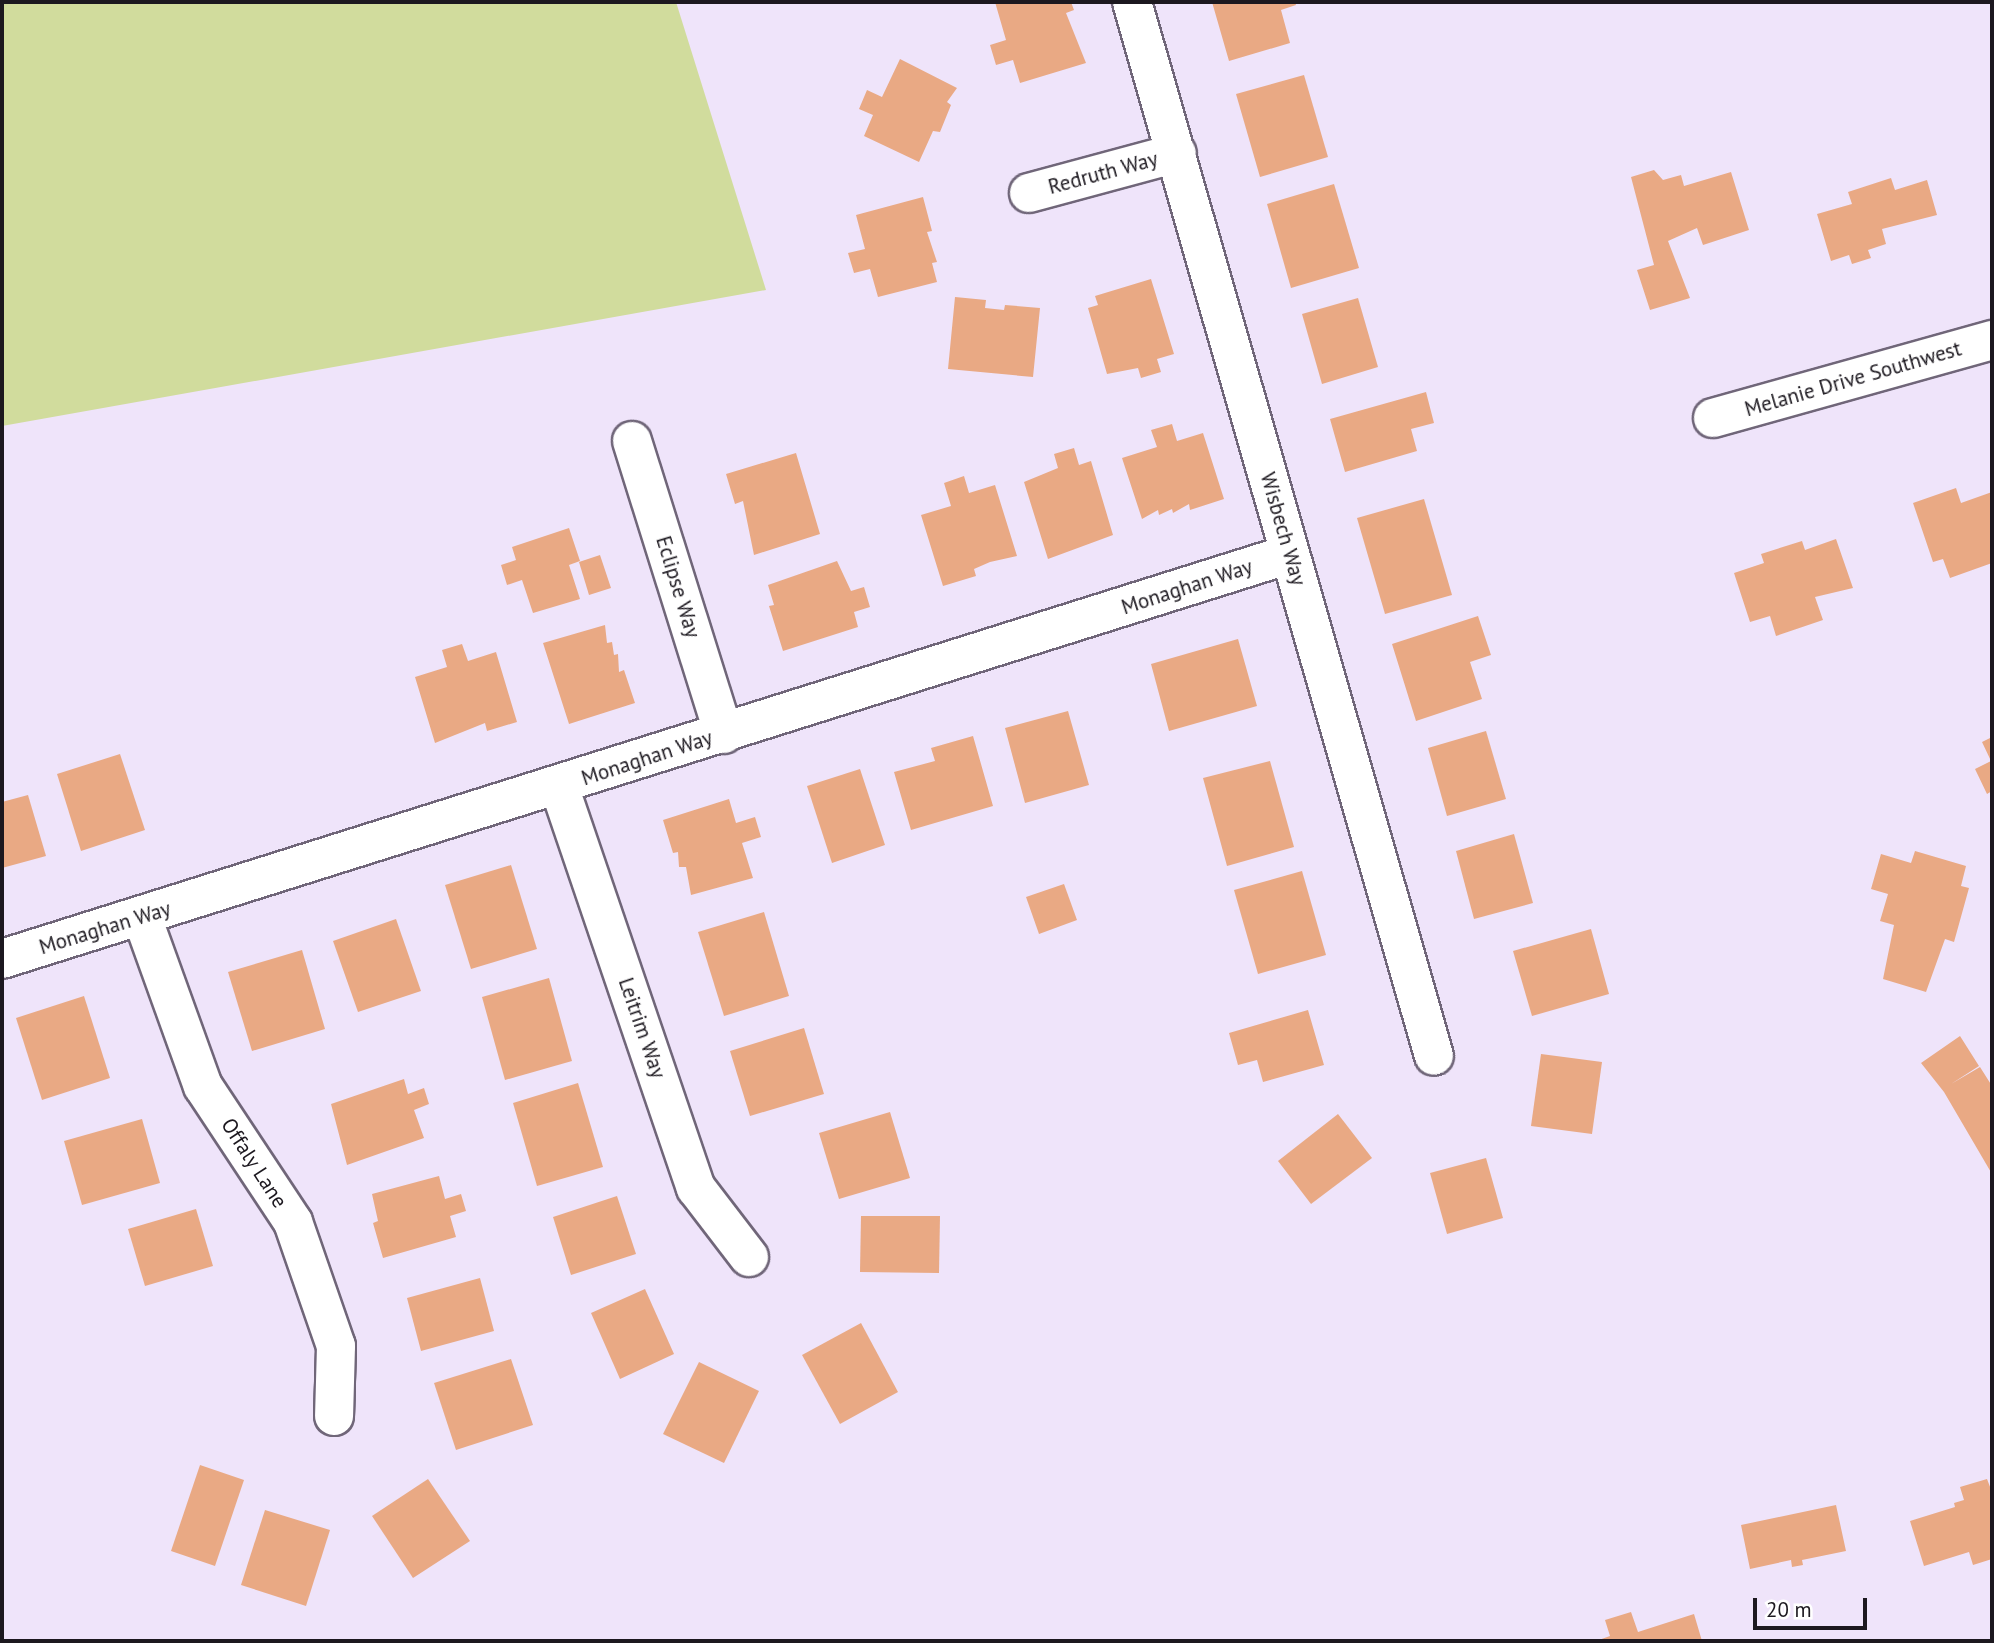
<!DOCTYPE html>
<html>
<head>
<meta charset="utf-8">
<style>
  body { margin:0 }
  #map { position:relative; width:1994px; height:1643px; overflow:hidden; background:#efe4fa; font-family:"PT Sans",sans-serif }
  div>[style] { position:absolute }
  .green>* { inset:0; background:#d1dc9d }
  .building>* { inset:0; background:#e9a984 }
  .roads { filter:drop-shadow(2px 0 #706679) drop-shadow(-2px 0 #706679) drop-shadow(0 2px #706679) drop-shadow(0 -2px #706679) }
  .minor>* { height:38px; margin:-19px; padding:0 19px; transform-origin:19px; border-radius:19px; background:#fff }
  span { translate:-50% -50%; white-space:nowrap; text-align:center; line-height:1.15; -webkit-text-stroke:6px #fff; paint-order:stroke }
  .street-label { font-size:21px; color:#1c181f }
  .frame { position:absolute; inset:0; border:4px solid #1c181f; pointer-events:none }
  .scale { position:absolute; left:1753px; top:1598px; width:114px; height:32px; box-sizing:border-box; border:4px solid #1c181f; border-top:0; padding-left:9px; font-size:21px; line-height:24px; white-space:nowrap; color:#1c181f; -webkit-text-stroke:5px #fff; paint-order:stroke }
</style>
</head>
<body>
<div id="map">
  <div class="green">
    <i style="clip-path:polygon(2px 2px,676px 2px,766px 290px,2px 426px)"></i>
  </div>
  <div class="building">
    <i style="clip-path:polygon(995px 2px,1071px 2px,1074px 10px,1066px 13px,1086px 63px,1020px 83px,1013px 60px,996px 65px,990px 45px,1006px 40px)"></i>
    <i style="clip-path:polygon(1212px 2px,1295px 2px,1296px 5px,1281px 10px,1290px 43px,1229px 61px)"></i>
    <i style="clip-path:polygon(900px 59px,957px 88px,947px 102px,951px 105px,940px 132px,933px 131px,919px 162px,864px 136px,873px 115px,859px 109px,867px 90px,882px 97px)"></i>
    <i style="clip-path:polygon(1304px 75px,1328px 157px,1260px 177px,1236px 94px)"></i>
    <i style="clip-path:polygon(1654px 170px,1663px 180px,1681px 175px,1684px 186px,1731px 172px,1749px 230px,1703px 245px,1697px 228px,1668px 241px,1690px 298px,1650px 310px,1637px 270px,1654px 265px,1631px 177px)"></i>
    <i style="clip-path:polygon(1891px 178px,1895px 190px,1927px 180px,1937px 215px,1882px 229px,1886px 244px,1868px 250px,1871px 258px,1852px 264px,1849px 255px,1831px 261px,1817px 214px,1852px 204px,1848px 192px)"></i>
    <i style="clip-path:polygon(1334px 184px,1359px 268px,1291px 288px,1267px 204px)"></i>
    <i style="clip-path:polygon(923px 197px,932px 231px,927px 232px,937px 262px,932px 263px,937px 282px,878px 297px,870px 269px,854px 273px,848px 253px,865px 249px,856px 215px)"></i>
    <i style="clip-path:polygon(1151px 279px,1174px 354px,1157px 359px,1161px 372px,1141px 378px,1138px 368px,1107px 374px,1088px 308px,1098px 305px,1095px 296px)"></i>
    <i style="clip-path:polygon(955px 297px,986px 300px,985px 308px,1004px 310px,1005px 305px,1040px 308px,1033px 377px,948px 369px)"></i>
    <i style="clip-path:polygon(1358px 298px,1378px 367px,1322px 384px,1302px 314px)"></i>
    <i style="clip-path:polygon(1426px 392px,1434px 423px,1411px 429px,1417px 451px,1345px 472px,1330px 419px)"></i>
    <i style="clip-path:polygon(1172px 424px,1177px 441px,1203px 433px,1224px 499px,1190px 510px,1189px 504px,1173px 513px,1172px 509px,1159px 515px,1158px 510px,1142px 519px,1122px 458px,1157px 447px,1151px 430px)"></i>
    <i style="clip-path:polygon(1074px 448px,1079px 465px,1091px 461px,1113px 535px,1048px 559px,1024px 482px,1058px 468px,1054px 454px)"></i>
    <i style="clip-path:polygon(796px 453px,820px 534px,754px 555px,743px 501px,735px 504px,726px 474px)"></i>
    <i style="clip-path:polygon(964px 476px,969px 493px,995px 485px,1017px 556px,990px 562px,974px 569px,976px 576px,943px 586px,921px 515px,951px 506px,944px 483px)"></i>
    <i style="clip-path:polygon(1956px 488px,1961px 503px,1992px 492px,1992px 563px,1950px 578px,1943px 559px,1933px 562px,1913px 503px)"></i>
    <i style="clip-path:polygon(1424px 499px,1452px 595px,1385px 614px,1357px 518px)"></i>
    <i style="clip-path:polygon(569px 528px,580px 561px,569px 565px,580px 599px,533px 613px,522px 580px,507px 585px,501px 565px,516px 560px,512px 547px)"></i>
    <i style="clip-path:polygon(1836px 539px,1853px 588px,1815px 597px,1823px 620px,1776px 636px,1770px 616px,1750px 622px,1734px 573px,1764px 563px,1761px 554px,1802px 541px,1805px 550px)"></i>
    <i style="clip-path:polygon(600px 555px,611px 588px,589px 595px,579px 562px)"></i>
    <i style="clip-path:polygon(837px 561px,851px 591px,864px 587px,870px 607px,854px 612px,858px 627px,783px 651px,769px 606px,774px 605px,768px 585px)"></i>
    <i style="clip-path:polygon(1478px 616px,1491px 655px,1470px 662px,1482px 699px,1416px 721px,1392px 644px)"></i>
    <i style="clip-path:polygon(605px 625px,607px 643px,612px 642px,614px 655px,618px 654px,619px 672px,624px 670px,635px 703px,569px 724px,543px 643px)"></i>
    <i style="clip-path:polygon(1238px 639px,1257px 706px,1169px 731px,1151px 664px)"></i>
    <i style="clip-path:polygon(462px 644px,468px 661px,496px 652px,517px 722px,487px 731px,485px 723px,435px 743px,415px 677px,447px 667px,442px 650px)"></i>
    <i style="clip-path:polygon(1068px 711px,1089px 785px,1025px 803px,1005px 728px)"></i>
    <i style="clip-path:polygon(1486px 731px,1506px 799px,1447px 816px,1428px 748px)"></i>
    <i style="clip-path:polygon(973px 736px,993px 806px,911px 830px,894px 772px,935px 761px,931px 748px)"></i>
    <i style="clip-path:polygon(1992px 737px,1992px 791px,1987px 794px,1975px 769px,1991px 761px,1982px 742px)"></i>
    <i style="clip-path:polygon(120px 754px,145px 830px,81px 851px,57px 774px)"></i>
    <i style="clip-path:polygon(1270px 761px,1294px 847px,1227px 866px,1203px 778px)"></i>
    <i style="clip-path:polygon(860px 769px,885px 845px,832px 863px,807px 786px)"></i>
    <i style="clip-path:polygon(28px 795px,46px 856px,2px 868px,2px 802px)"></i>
    <i style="clip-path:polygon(729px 799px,736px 823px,755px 817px,761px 837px,742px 843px,753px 878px,691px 895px,686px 867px,679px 867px,678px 852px,673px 853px,663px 820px)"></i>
    <i style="clip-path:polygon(1514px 834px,1533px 903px,1474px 919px,1456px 851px)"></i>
    <i style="clip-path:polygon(1915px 851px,1966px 866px,1961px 886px,1969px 888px,1954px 942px,1945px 939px,1926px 992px,1883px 979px,1894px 925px,1880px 921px,1888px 894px,1871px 889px,1881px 854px,1911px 863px)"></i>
    <i style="clip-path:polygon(511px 865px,537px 949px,471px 969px,445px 885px)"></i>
    <i style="clip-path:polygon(1302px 871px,1326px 955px,1258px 974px,1234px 890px)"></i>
    <i style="clip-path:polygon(1064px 884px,1077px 920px,1039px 934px,1026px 897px)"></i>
    <i style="clip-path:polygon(764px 912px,789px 996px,724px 1016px,698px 932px)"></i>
    <i style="clip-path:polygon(396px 919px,421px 991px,358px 1012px,333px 941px)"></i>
    <i style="clip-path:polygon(1591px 929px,1609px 994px,1532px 1016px,1513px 951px)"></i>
    <i style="clip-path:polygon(302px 950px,325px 1029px,252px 1051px,228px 972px)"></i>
    <i style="clip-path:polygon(549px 978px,572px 1061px,505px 1080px,482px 997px)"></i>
    <i style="clip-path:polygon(84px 996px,110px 1078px,42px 1100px,16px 1018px)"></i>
    <i style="clip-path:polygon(1308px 1010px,1324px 1065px,1263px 1082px,1257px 1060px,1238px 1065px,1229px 1033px)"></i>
    <i style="clip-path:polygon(804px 1028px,824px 1094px,750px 1116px,730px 1051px)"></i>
    <i style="clip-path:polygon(1960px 1036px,1979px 1066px,1951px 1084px,1980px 1067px,1992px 1086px,1992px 1174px,1944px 1092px,1921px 1063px)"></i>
    <i style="clip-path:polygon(1541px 1054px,1602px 1062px,1592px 1134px,1531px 1126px)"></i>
    <i style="clip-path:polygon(404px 1079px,408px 1094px,424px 1088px,429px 1104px,414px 1110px,424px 1138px,347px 1165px,331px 1104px)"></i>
    <i style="clip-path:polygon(578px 1083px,603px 1167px,537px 1186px,513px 1103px)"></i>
    <i style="clip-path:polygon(890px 1112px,910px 1178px,839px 1199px,819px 1133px)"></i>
    <i style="clip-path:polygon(1338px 1114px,1372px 1158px,1311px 1204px,1278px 1161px)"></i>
    <i style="clip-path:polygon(142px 1119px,160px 1183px,82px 1205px,64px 1141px)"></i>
    <i style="clip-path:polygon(1486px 1158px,1503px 1218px,1447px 1234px,1430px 1173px)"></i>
    <i style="clip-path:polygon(439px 1176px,445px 1199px,461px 1194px,466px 1211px,450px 1216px,456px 1237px,383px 1258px,373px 1223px,378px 1221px,372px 1194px)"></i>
    <i style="clip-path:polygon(617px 1196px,636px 1254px,571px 1275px,553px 1217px)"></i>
    <i style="clip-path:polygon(196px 1209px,213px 1266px,145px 1286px,128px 1229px)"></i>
    <i style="clip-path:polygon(861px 1216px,940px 1216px,939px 1273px,860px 1272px)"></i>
    <i style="clip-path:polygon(480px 1278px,494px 1331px,421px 1351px,407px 1298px)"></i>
    <i style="clip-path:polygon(645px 1289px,674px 1354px,620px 1379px,591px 1313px)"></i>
    <i style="clip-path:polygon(861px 1323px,898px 1392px,840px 1424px,802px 1355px)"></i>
    <i style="clip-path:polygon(511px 1359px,533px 1425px,456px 1450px,434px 1383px)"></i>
    <i style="clip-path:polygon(699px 1362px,759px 1391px,724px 1463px,663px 1434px)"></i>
    <i style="clip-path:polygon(200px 1465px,244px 1480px,215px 1566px,171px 1551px)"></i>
    <i style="clip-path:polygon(428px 1479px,470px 1541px,413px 1578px,372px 1516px)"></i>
    <i style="clip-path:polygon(1987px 1479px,1992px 1492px,1992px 1559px,1973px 1565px,1969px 1552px,1924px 1566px,1910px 1521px,1955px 1507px,1954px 1503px,1964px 1500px,1960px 1487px)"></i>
    <i style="clip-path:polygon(1836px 1505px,1846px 1551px,1802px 1560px,1803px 1565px,1792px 1567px,1791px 1560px,1750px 1569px,1741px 1525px)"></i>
    <i style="clip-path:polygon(265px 1510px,330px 1530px,306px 1606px,241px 1585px)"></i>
    <i style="clip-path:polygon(1631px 1612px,1638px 1632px,1694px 1614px,1702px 1641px,1596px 1641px,1610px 1636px,1605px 1620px)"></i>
  </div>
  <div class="roads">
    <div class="minor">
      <i style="left:1132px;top:2px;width:1096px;rotate:74.01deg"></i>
      <i style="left:1029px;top:193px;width:153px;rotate:-15.1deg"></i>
      <i style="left:1713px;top:418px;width:290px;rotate:-15.6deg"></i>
      <i style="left:632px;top:441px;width:307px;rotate:72.6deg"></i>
      <i style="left:559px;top:786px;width:425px;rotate:71.2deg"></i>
      <i style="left:696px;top:1188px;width:87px;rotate:52.5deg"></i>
      <i style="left:142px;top:917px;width:180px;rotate:70.2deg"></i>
      <i style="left:203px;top:1086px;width:163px;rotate:56.5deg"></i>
      <i style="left:293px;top:1222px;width:131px;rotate:70.9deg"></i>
      <i style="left:336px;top:1346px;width:70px;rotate:91.6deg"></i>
      <i style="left:2px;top:959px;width:1350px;rotate:-17.46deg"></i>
    </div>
  </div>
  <div class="street-label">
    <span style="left:1103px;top:173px;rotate:-15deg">Redruth Way</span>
    <span style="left:1853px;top:379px;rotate:-16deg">Melanie Drive Southwest</span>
    <span style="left:1283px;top:529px;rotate:74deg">Wisbech Way</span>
    <span style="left:678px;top:587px;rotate:73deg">Eclipse Way</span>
    <span style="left:1187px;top:587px;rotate:-18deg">Monaghan Way</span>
    <span style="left:647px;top:758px;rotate:-18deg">Monaghan Way</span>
    <span style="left:105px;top:928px;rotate:-17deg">Monaghan Way</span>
    <span style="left:642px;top:1028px;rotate:71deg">Leitrim Way</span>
    <span style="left:254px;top:1163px;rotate:57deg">Offaly Lane</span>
  </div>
  <div class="frame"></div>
  <div class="scale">20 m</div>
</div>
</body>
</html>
